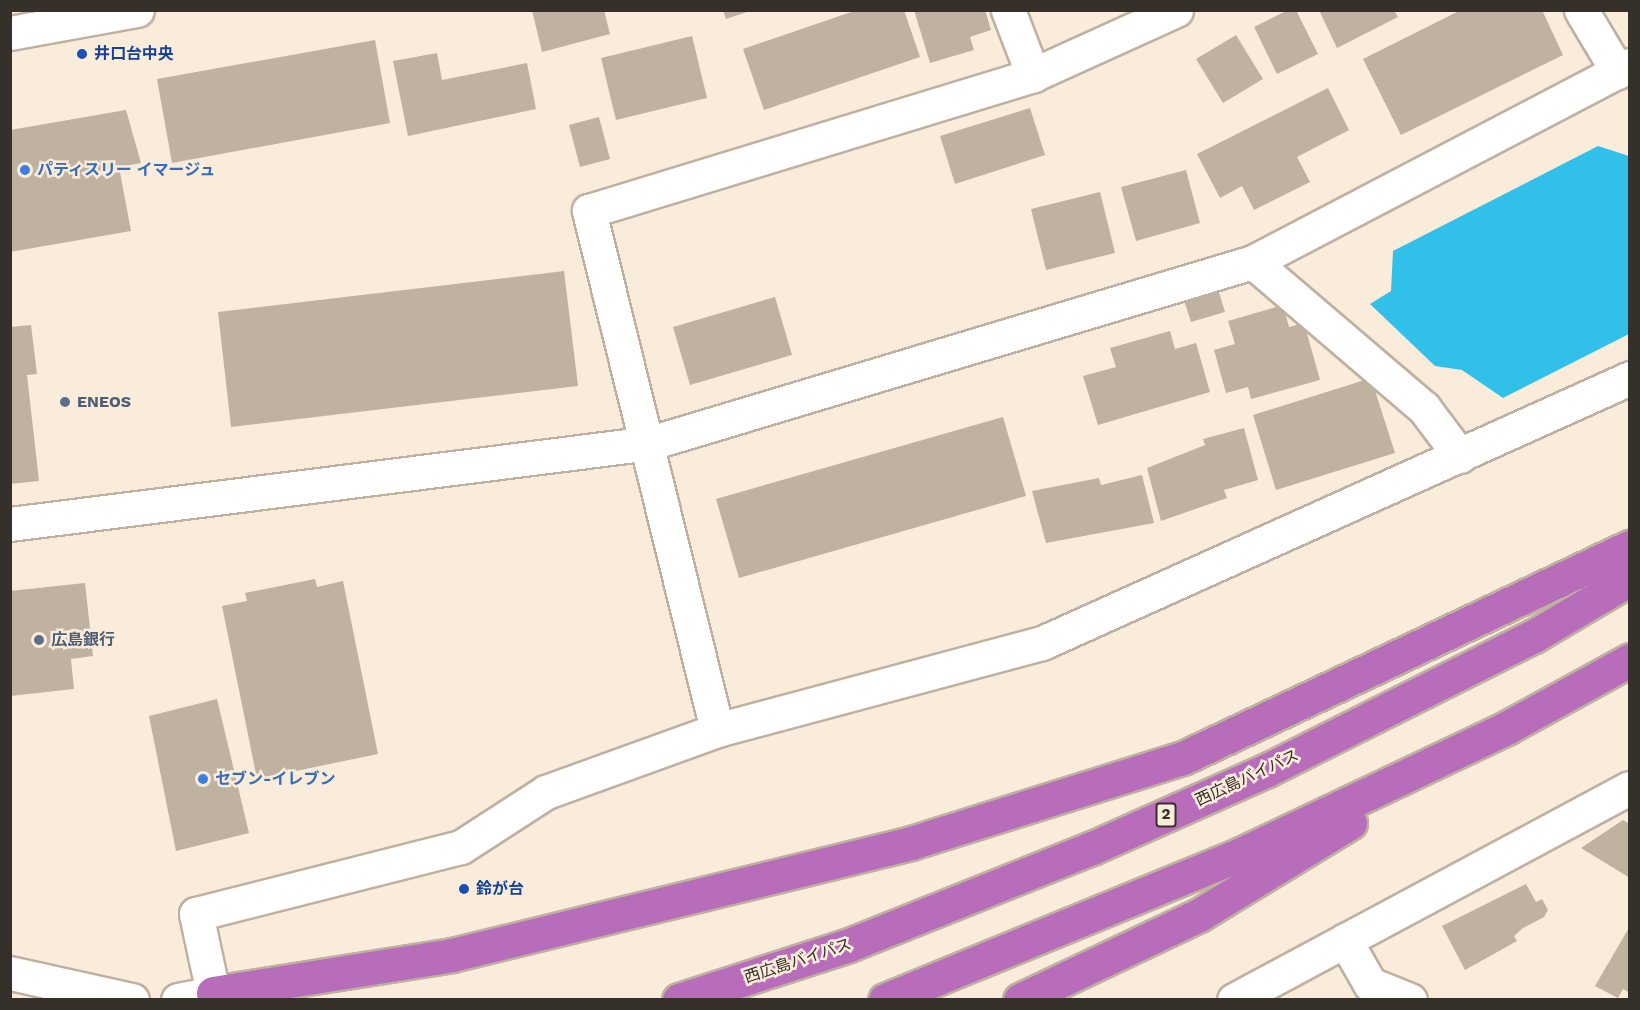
<!DOCTYPE html>
<html>
<head>
<meta charset="utf-8">
<style>
  body { margin:0 }
  #map { position:relative; width:1640px; height:1010px; overflow:hidden; background:#faecdb; font-family:"Work Sans","Noto Sans JP",sans-serif }
  div>[style] { position:absolute }
  .water>* { inset:0; background:#30c0ea }
  .building>* { inset:0; background:#bfb2a1 }
  .roads { filter:drop-shadow(2px 0 #bfb1a1) drop-shadow(-2px 0 #bfb1a1) drop-shadow(0 2px #bfb1a1) drop-shadow(0 -2px #bfb1a1) }
  .minor>* { height:33px; margin:-16.5px; padding:0 16.5px; transform-origin:16.5px; border-radius:16.5px; background:#fff }
  .highway>* { height:33px; margin:-16.5px; padding:0 16.5px; transform-origin:16.5px; border-radius:16.5px; background:#b86dbb }
  .dots>* { width:16px; height:16px; translate:-50% -50%; box-sizing:border-box; border:3px solid #faecdb; border-radius:50% }
  span { translate:-50% -50%; white-space:nowrap; text-align:center; line-height:1.15; -webkit-text-stroke:5px #faecdb; paint-order:stroke }
  .shield-label span { padding:2px 4px; background:#faecdb; border:2px solid; border-radius:4px; -webkit-text-stroke-width:0 }
  .shield-label { font-size:15px; color:#36302a; font-weight:700 }
  .transit-label { font-size:16px; color:#164399; font-weight:700 }
  .left { translate:0 -50%; text-align:left }
  .shop-label { font-size:16px; color:#366cbe; font-weight:700 }
  .service-label { font-size:16px; color:#4e5e75; font-weight:700 }
  .street-label { font-size:16px; color:#36302a }
  .frame { position:absolute; inset:0; border:12px solid #36302a; pointer-events:none }
</style>
</head>
<body>
<div id="map">
  <div class="water">
    <i style="clip-path:polygon(1598px 146px,1629px 156px,1629px 334px,1503px 398px,1462px 370px,1435px 366px,1370px 304px,1391px 291px,1393px 251px)"></i>
  </div>
  <div class="building">
    <i style="clip-path:polygon(532px 10px,604px 10px,610px 34px,542px 52px)"></i>
    <i style="clip-path:polygon(723px 10px,750px 10px,750px 11px,726px 19px)"></i>
    <i style="clip-path:polygon(857px 10px,904px 10px,920px 57px,764px 110px,743px 49px)"></i>
    <i style="clip-path:polygon(914px 10px,985px 10px,991px 30px,970px 37px,974px 50px,930px 63px)"></i>
    <i style="clip-path:polygon(1288px 10px,1296px 10px,1318px 54px,1277px 74px,1254px 27px)"></i>
    <i style="clip-path:polygon(1319px 10px,1394px 10px,1398px 17px,1337px 48px)"></i>
    <i style="clip-path:polygon(1461px 10px,1542px 10px,1563px 55px,1401px 135px,1363px 59px)"></i>
    <i style="clip-path:polygon(1236px 35px,1263px 79px,1223px 103px,1196px 59px)"></i>
    <i style="clip-path:polygon(692px 36px,707px 98px,616px 120px,601px 58px)"></i>
    <i style="clip-path:polygon(375px 40px,390px 123px,172px 163px,157px 79px)"></i>
    <i style="clip-path:polygon(437px 53px,442px 80px,527px 63px,536px 109px,408px 136px,393px 61px)"></i>
    <i style="clip-path:polygon(1328px 88px,1349px 130px,1297px 157px,1310px 182px,1254px 210px,1242px 186px,1220px 198px,1197px 154px)"></i>
    <i style="clip-path:polygon(1030px 108px,1045px 155px,955px 184px,940px 136px)"></i>
    <i style="clip-path:polygon(126px 110px,141px 163px,119px 167px,131px 231px,10px 252px,10px 130px)"></i>
    <i style="clip-path:polygon(599px 117px,610px 159px,580px 167px,569px 125px)"></i>
    <i style="clip-path:polygon(1186px 170px,1200px 223px,1136px 241px,1121px 187px)"></i>
    <i style="clip-path:polygon(1100px 192px,1115px 253px,1046px 270px,1031px 209px)"></i>
    <i style="clip-path:polygon(564px 271px,578px 386px,231px 427px,218px 312px)"></i>
    <i style="clip-path:polygon(1218px 289px,1225px 312px,1191px 322px,1184px 300px)"></i>
    <i style="clip-path:polygon(775px 297px,792px 355px,690px 385px,673px 327px)"></i>
    <i style="clip-path:polygon(1283px 305px,1289px 327px,1304px 323px,1320px 380px,1251px 399px,1248px 387px,1226px 393px,1214px 350px,1235px 344px,1228px 321px)"></i>
    <i style="clip-path:polygon(31px 325px,37px 374px,27px 375px,39px 481px,10px 484px,10px 327px)"></i>
    <i style="clip-path:polygon(1170px 331px,1175px 349px,1196px 343px,1210px 392px,1098px 425px,1083px 376px,1116px 367px,1110px 348px)"></i>
    <i style="clip-path:polygon(1371px 378px,1395px 453px,1276px 490px,1253px 415px)"></i>
    <i style="clip-path:polygon(1003px 417px,1026px 496px,739px 578px,716px 499px)"></i>
    <i style="clip-path:polygon(1244px 428px,1258px 480px,1224px 490px,1227px 498px,1161px 521px,1147px 468px,1205px 445px,1203px 439px)"></i>
    <i style="clip-path:polygon(1142px 475px,1154px 523px,1046px 543px,1032px 491px,1099px 478px,1101px 485px)"></i>
    <i style="clip-path:polygon(315px 579px,317px 587px,343px 581px,378px 754px,257px 779px,222px 606px,247px 601px,245px 593px)"></i>
    <i style="clip-path:polygon(85px 583px,93px 656px,71px 659px,74px 689px,10px 696px,10px 591px)"></i>
    <i style="clip-path:polygon(217px 699px,249px 833px,176px 851px,149px 716px)"></i>
    <i style="clip-path:polygon(1623px 820px,1630px 824px,1630px 878px,1581px 848px)"></i>
    <i style="clip-path:polygon(1526px 884px,1536px 902px,1542px 899px,1548px 910px,1544px 917px,1523px 928px,1514px 936px,1517px 941px,1465px 970px,1442px 926px)"></i>
    <i style="clip-path:polygon(1630px 926px,1630px 993px,1623px 989px,1618px 998px,1595px 986px)"></i>
  </div>
  <div class="roads">
    <div class="minor">
      <i style="left:1008px;top:10px;width:70px;rotate:69deg"></i>
      <i style="left:1581px;top:10px;width:72px;rotate:59.2deg"></i>
      <i style="left:10px;top:33px;width:129px;rotate:-10.3deg"></i>
      <i style="left:1253px;top:262px;width:225px;rotate:40.5deg"></i>
      <i style="left:1424px;top:408px;width:60px;rotate:53.1deg"></i>
      <i style="left:10px;top:524px;width:645px;rotate:-7.21deg"></i>
      <i style="left:650px;top:443px;width:630px;rotate:-16.71deg"></i>
      <i style="left:1253px;top:262px;width:425px;rotate:-27.6deg"></i>
      <i style="left:717px;top:730px;width:535px;rotate:-103.85deg"></i>
      <i style="left:589px;top:211px;width:464px;rotate:-17deg"></i>
      <i style="left:1033px;top:75px;width:157px;rotate:-24.4deg"></i>
      <i style="left:1345px;top:940px;width:51px;rotate:60.4deg"></i>
      <i style="left:1370px;top:984px;width:43px;rotate:21.8deg"></i>
      <i style="left:10px;top:973px;width:125px;rotate:12.5deg"></i>
      <i style="left:178px;top:1000px;width:36px;rotate:-11deg"></i>
      <i style="left:213px;top:993px;width:81px;rotate:-102.1deg"></i>
      <i style="left:196px;top:914px;width:273px;rotate:-14.2deg"></i>
      <i style="left:461px;top:847px;width:101px;rotate:-32.9deg"></i>
      <i style="left:546px;top:792px;width:182px;rotate:-19.9deg"></i>
      <i style="left:717px;top:730px;width:336px;rotate:-15deg"></i>
      <i style="left:1042px;top:643px;width:645px;rotate:-24.26deg"></i>
      <i style="left:1234px;top:1000px;width:449px;rotate:-28.2deg"></i>
    </div>
    <div class="highway">
      <i style="left:213px;top:993px;width:242px;rotate:-9deg"></i>
      <i style="left:452px;top:955px;width:472px;rotate:-13.7deg"></i>
      <i style="left:911px;top:843px;width:287px;rotate:-17.4deg"></i>
      <i style="left:1185px;top:757px;width:492px;rotate:-25.3deg"></i>
      <i style="left:679px;top:1000px;width:179px;rotate:-17.9deg"></i>
      <i style="left:849px;top:945px;width:262px;rotate:-21.8deg"></i>
      <i style="left:1092px;top:848px;width:192px;rotate:-24deg"></i>
      <i style="left:1267px;top:770px;width:299px;rotate:-26.7deg"></i>
      <i style="left:1534px;top:636px;width:112px;rotate:-30.7deg"></i>
      <i style="left:885px;top:1000px;width:385px;rotate:-22.3deg"></i>
      <i style="left:1241px;top:854px;width:296px;rotate:-25.4deg"></i>
      <i style="left:1508px;top:727px;width:139px;rotate:-28.8deg"></i>
      <i style="left:1020px;top:1000px;width:198px;rotate:-25.4deg"></i>
      <i style="left:1199px;top:915px;width:177px;rotate:-31.4deg"></i>
    </div>
  </div>
  <div class="dots">
    <i style="left:82px;top:54px;background:#1a4fb4"></i>
    <i style="left:25px;top:170px;background:#3f7fe0"></i>
    <i style="left:65px;top:402px;background:#5c6f8a"></i>
    <i style="left:39px;top:640px;background:#5c6f8a"></i>
    <i style="left:203px;top:779px;background:#3f7fe0"></i>
    <i style="left:464px;top:889px;background:#1a4fb4"></i>
  </div>
  <div class="shield-label">
    <span style="left:1166px;top:815px">2</span>
  </div>
  <div class="transit-label">
    <span class="left" style="left:94px;top:54px">井口台中央</span>
    <span class="left" style="left:476px;top:889px">鈴が台</span>
  </div>
  <div class="shop-label">
    <span class="left" style="left:37px;top:170px">パティスリー イマージュ</span>
    <span class="left" style="left:215px;top:779px">セブン-イレブン</span>
  </div>
  <div class="service-label">
    <span class="left" style="left:77px;top:402px">ENEOS</span>
    <span class="left" style="left:51px;top:640px">広島銀行</span>
  </div>
  <div class="street-label">
    <span style="left:1247px;top:778px;rotate:-25deg">西広島バイパス</span>
    <span style="left:798px;top:961px;rotate:-18deg">西広島バイパス</span>
  </div>
  <div class="frame"></div>
</div>
</body>
</html>
